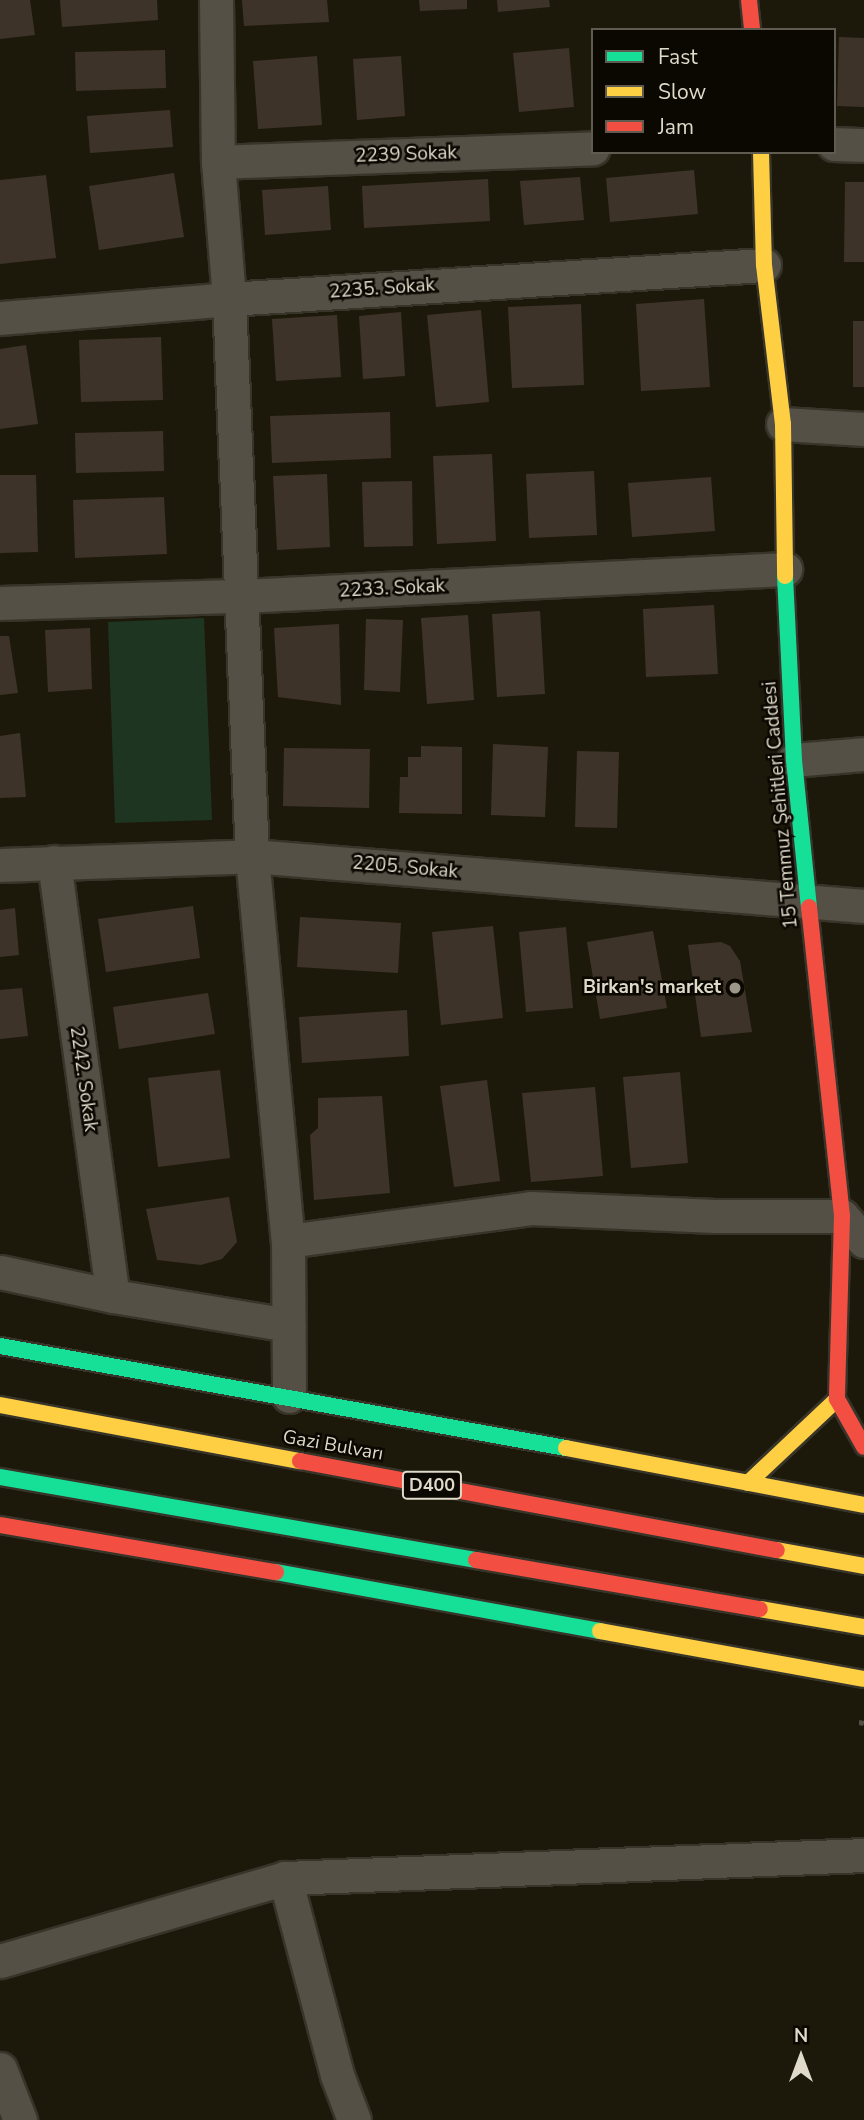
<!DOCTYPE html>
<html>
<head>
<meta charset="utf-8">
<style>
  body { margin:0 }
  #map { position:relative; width:864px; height:2120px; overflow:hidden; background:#1d190a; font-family:"Nunito Sans",sans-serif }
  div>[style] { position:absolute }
  .green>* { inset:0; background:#1e3621 }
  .building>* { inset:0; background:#3e3328 }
  .path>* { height:4.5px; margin-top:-2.25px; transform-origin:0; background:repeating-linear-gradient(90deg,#524f45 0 5px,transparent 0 10px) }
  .roads { filter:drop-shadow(2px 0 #37342a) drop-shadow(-2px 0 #37342a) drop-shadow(0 2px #37342a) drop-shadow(0 -2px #37342a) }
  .street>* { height:33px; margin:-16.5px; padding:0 16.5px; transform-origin:16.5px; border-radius:16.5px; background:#545045 }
  .fast>* { height:16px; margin:-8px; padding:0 8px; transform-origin:8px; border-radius:8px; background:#16e098 }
  .slow>* { height:16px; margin:-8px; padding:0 8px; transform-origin:8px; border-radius:8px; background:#ffcf43 }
  .jam>* { height:16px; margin:-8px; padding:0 8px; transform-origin:8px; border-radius:8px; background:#f24e42 }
  .dots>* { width:19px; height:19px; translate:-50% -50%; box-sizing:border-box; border:4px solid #0b0701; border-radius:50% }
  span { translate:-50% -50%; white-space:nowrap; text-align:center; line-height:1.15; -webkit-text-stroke:5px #0b0701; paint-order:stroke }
  .shield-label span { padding:2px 5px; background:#0b0701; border:2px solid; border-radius:5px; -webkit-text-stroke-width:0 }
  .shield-label { font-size:18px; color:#dfdaca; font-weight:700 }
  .street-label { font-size:19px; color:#dfdaca }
  .poi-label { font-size:19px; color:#dfdaca; font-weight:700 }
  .right { translate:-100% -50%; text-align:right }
  .legend { position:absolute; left:591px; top:28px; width:245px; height:126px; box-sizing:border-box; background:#0b0701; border:2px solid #605b51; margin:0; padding:9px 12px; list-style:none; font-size:21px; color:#dfdaca }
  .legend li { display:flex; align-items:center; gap:14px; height:35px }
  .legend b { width:35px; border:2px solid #605b51 }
  .north { position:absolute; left:766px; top:2022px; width:70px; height:70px; -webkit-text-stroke:5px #0b0701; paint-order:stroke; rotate:0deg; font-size:19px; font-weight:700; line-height:28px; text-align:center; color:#dfdaca }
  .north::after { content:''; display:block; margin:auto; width:24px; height:32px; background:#dfdaca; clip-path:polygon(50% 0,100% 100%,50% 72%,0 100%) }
</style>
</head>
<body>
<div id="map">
  <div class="green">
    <i style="clip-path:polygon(204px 618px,212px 820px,115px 823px,108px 622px)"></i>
  </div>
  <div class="building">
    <i style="clip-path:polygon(0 0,30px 0,35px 35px,0 39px)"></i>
    <i style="clip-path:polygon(60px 0,157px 0,158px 20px,62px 27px)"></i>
    <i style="clip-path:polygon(242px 0,327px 0,329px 22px,244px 26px)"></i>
    <i style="clip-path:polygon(419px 0,467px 0,467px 9px,420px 11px)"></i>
    <i style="clip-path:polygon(497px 0,549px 0,550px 7px,498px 12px)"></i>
    <i style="clip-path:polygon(839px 37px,864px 38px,864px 107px,837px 106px)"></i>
    <i style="clip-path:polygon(569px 48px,574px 107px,519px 112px,513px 53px)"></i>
    <i style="clip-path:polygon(165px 50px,166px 88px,76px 91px,75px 52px)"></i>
    <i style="clip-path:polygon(317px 56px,322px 125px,258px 129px,253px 61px)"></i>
    <i style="clip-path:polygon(401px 56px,405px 116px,357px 120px,353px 59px)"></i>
    <i style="clip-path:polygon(170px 110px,173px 147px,90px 153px,87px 116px)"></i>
    <i style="clip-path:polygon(694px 170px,698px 214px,610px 222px,606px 178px)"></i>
    <i style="clip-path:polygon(174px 173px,184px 237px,99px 250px,89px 186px)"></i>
    <i style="clip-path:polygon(46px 175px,56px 258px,0 264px,0 180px)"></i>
    <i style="clip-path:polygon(580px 177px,584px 220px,524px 225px,520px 181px)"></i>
    <i style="clip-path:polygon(488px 179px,490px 221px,364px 228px,362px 186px)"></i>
    <i style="clip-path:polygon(845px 182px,864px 182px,864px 262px,844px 262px)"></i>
    <i style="clip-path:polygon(328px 186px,331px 230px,265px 235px,262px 190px)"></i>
    <i style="clip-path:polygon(704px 299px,710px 387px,641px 391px,636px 304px)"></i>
    <i style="clip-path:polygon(581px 304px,584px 385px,512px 388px,508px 307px)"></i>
    <i style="clip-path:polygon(481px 310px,489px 402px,436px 407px,427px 315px)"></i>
    <i style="clip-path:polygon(401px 312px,405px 376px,363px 379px,359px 316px)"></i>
    <i style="clip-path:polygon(337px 315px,341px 377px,276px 381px,272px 319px)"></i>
    <i style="clip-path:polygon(853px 321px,864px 321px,864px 387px,853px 387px)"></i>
    <i style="clip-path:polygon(161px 337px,163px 400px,81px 402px,79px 340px)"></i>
    <i style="clip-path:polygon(26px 345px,38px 424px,0 429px,0 349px)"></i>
    <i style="clip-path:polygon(390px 412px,391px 458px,272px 463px,270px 416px)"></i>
    <i style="clip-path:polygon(163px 431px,164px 471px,76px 473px,75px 433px)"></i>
    <i style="clip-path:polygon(492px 454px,496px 541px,437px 544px,433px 456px)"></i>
    <i style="clip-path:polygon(594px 471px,597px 535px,529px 538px,526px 474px)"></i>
    <i style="clip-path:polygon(327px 474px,330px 547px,277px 550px,273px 476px)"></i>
    <i style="clip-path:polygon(0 475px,36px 475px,38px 552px,0 553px)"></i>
    <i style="clip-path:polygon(711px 477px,715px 531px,632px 537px,628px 483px)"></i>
    <i style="clip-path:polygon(412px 481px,413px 546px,364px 547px,362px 482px)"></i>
    <i style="clip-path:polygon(164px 497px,167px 554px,75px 558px,73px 500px)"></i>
    <i style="clip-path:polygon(714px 605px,718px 674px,646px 677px,643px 609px)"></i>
    <i style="clip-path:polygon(540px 611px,545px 694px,497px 697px,492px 614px)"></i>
    <i style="clip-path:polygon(468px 615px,474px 700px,427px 704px,421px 618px)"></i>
    <i style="clip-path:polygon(366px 619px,403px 620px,400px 692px,364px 690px)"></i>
    <i style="clip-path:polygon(339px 624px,341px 705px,278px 697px,274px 628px)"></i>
    <i style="clip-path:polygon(90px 628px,92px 689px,48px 692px,45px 630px)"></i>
    <i style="clip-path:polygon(0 636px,9px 636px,18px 693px,0 695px)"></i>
    <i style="clip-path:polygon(20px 733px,26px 797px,0 798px,0 736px)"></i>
    <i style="clip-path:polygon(493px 744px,548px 747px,545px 817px,491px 815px)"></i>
    <i style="clip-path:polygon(421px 746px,462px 747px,462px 814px,399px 813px,400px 777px,408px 777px,408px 757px,421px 757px)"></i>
    <i style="clip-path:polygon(284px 748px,370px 749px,369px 808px,283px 806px)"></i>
    <i style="clip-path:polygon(577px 751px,619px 752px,617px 828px,575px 827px)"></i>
    <i style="clip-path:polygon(193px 906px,200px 958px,106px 972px,98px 919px)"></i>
    <i style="clip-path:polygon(15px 908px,19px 955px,0 957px,0 910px)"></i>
    <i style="clip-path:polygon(300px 917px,401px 923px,398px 973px,297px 967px)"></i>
    <i style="clip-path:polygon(493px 926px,503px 1018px,441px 1025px,432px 932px)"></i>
    <i style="clip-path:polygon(566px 927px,573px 1008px,526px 1012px,519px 932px)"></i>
    <i style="clip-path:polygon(653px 931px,667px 1008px,600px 1019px,587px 942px)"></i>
    <i style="clip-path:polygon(721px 942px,730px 946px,740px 961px,752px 1032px,701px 1037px,688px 945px)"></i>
    <i style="clip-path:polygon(22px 988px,28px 1036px,0 1039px,0 990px)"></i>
    <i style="clip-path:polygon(208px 993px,215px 1034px,119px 1049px,113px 1007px)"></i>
    <i style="clip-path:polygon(407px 1010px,409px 1056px,302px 1063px,299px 1017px)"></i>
    <i style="clip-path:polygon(220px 1070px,230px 1158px,158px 1167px,148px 1078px)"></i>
    <i style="clip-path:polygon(680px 1072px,688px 1163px,631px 1168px,623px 1077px)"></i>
    <i style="clip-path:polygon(487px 1080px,500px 1181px,454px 1187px,440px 1086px)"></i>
    <i style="clip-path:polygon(595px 1087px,603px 1176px,531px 1182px,522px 1093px)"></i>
    <i style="clip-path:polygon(382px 1096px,390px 1193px,314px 1200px,310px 1135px,318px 1128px,318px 1098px)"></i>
    <i style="clip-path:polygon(229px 1197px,237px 1242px,222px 1259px,201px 1265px,157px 1260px,146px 1209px)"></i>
  </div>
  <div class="path">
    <i style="left:859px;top:1722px;width:5px;rotate:11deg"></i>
  </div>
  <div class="roads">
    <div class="street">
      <i style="left:216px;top:0;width:162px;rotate:89.3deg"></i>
      <i style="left:218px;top:162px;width:137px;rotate:85.4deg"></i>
      <i style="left:229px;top:299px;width:557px;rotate:87.64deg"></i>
      <i style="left:252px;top:856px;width:387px;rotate:84.7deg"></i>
      <i style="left:288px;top:1241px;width:155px;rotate:89.6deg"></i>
      <i style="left:834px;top:144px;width:30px;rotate:2deg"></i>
      <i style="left:218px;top:162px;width:375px;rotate:-2.1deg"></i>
      <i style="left:0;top:318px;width:230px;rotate:-4.7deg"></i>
      <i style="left:229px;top:299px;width:536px;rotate:-3.64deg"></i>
      <i style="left:783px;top:424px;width:81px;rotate:3.5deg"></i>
      <i style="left:0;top:603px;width:242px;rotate:-1.7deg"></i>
      <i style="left:242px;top:596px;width:544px;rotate:-2.85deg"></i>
      <i style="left:794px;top:760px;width:70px;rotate:-4.9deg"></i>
      <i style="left:54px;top:862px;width:438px;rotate:82.3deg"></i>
      <i style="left:0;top:865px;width:252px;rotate:-2deg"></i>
      <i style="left:252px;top:856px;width:614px;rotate:4.67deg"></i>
      <i style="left:288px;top:1241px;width:245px;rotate:-7.7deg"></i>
      <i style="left:531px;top:1208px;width:184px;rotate:2.5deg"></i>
      <i style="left:715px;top:1216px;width:127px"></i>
      <i style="left:842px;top:1216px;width:33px;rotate:49deg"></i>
      <i style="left:0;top:1272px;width:116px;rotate:12deg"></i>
      <i style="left:113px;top:1296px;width:178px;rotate:9.4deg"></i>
      <i style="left:285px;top:1878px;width:204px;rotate:75.2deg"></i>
      <i style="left:337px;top:2075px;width:48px;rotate:69.3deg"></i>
      <i style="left:0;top:1961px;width:297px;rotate:-16.2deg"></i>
      <i style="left:285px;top:1878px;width:579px;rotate:-2.27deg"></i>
      <i style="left:0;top:2069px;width:55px;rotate:68.6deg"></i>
    </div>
    <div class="fast">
      <i style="left:785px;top:576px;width:184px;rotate:87.2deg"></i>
      <i style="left:794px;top:760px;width:148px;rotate:84.2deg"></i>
      <i style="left:0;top:1346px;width:575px;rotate:10.22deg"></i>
      <i style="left:0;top:1477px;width:483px;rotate:9.9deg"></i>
      <i style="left:276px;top:1572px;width:329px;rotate:10.3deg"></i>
    </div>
    <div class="slow">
      <i style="left:761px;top:152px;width:113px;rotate:88.5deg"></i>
      <i style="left:764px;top:265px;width:160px;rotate:83.2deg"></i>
      <i style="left:783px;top:424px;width:152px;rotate:89.2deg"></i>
      <i style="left:0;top:1405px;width:305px;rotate:10.6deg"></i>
      <i style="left:566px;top:1448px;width:303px;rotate:10.8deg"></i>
      <i style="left:748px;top:1483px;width:122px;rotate:-43.3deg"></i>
      <i style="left:777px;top:1550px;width:88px;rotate:10.4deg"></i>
      <i style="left:760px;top:1609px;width:106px;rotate:9.8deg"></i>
      <i style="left:600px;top:1631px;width:268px;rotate:10.3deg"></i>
    </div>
    <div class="jam">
      <i style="left:749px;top:0;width:30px;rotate:84deg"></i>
      <i style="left:809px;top:907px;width:311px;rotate:83.9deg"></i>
      <i style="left:842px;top:1216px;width:183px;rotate:91.6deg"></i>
      <i style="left:837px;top:1399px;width:55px;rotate:60.6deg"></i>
      <i style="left:300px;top:1461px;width:485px;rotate:10.6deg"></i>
      <i style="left:0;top:1525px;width:280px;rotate:9.7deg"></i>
      <i style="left:476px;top:1560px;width:288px;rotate:9.8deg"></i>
    </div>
  </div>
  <div class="dots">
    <i style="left:735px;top:988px;background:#9b9687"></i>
  </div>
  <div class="shield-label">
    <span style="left:432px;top:1485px">D400</span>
  </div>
  <div class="street-label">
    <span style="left:406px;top:155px;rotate:-2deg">2239 Sokak</span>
    <span style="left:382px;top:289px;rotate:-4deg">2235. Sokak</span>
    <span style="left:392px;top:589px;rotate:-3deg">2233. Sokak</span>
    <span style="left:781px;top:805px;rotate:-95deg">15 Temmuz Şehitleri Caddesi</span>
    <span style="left:405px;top:868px;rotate:5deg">2205. Sokak</span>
    <span style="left:83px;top:1079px;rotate:82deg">2242. Sokak</span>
    <span style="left:333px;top:1446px;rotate:10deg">Gazi Bulvarı</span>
  </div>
  <div class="poi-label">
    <span class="right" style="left:721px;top:988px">Birkan's market</span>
  </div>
  <ul class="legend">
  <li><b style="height:9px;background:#16e098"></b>Fast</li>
  <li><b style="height:9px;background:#ffcf43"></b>Slow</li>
  <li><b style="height:9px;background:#f24e42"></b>Jam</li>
  </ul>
  <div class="north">N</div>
</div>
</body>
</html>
